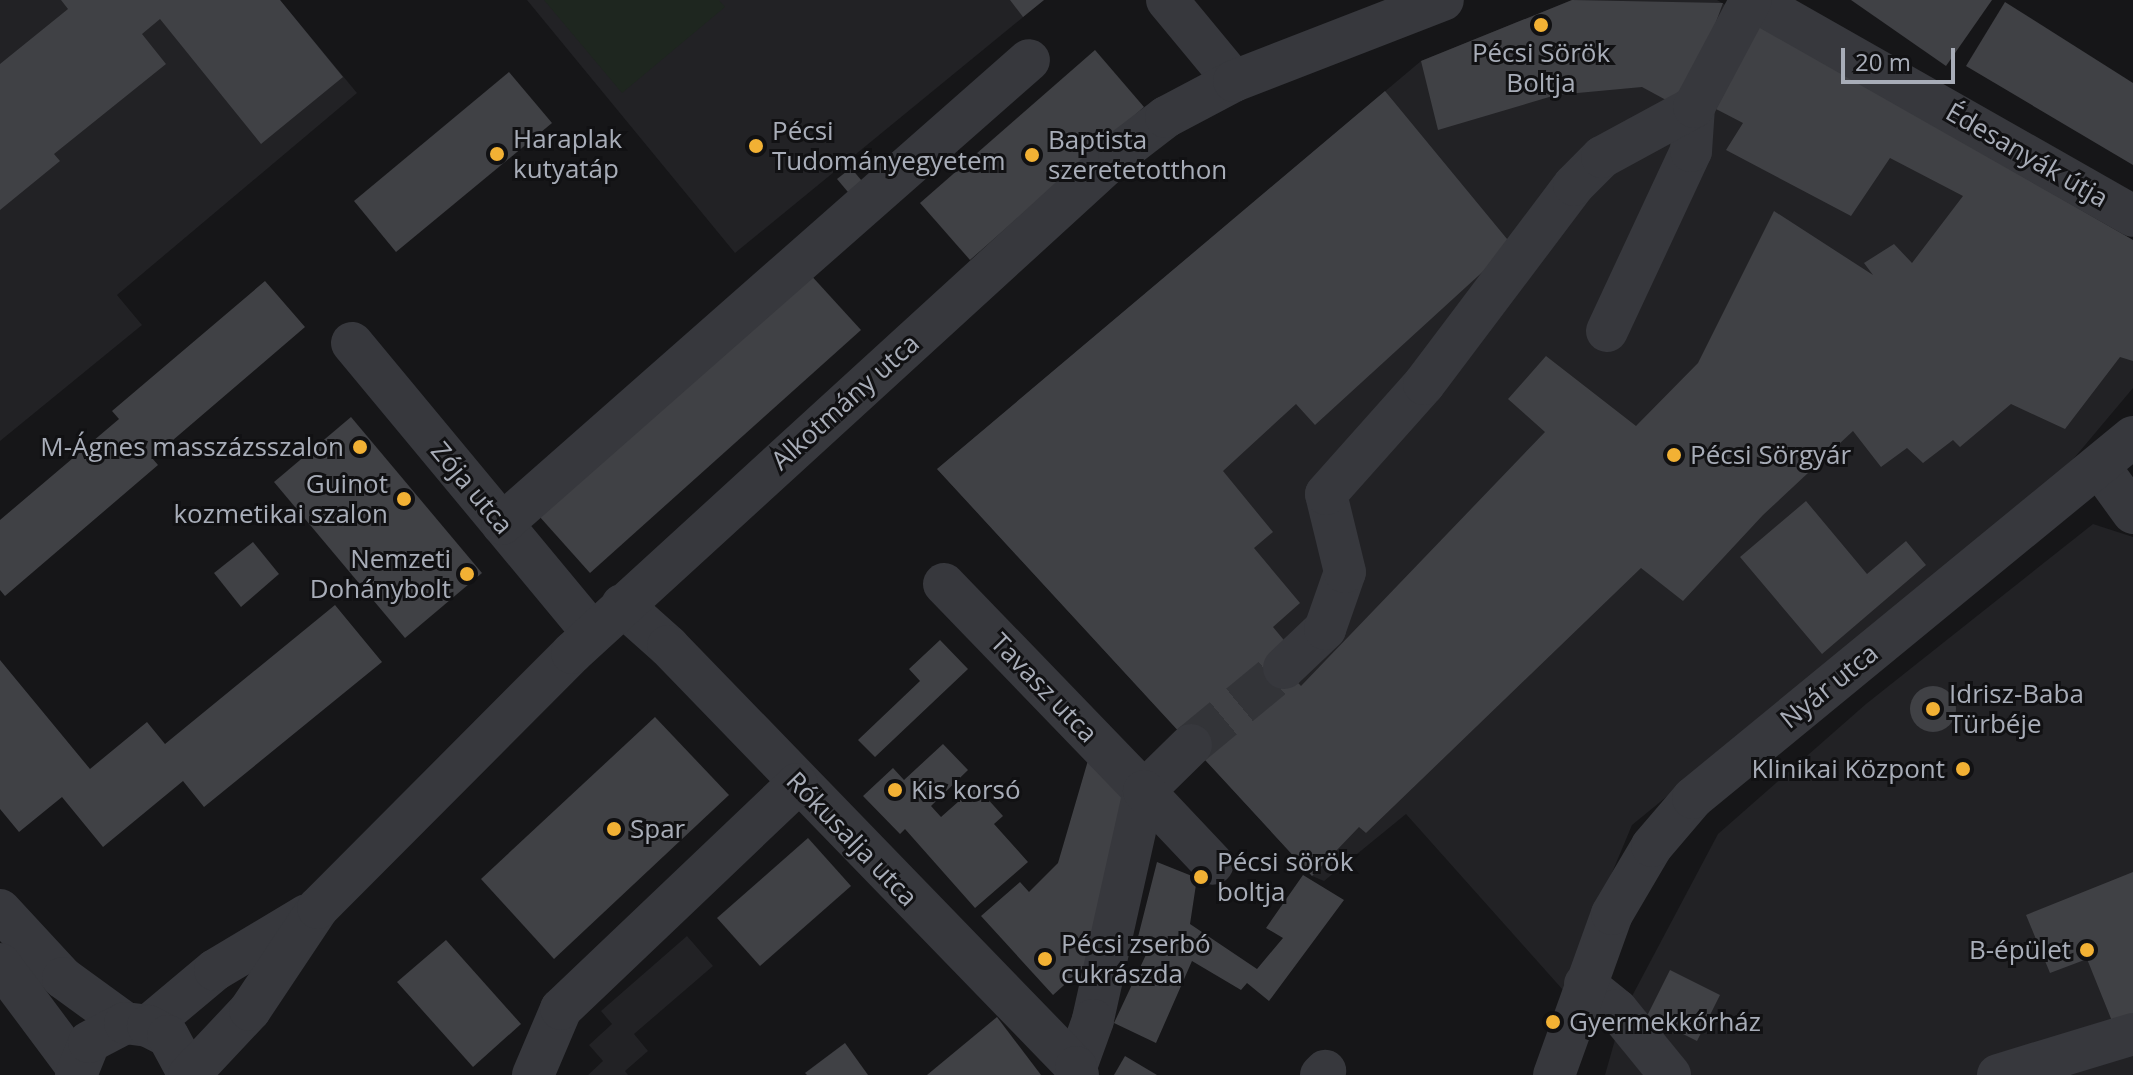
<!DOCTYPE html>
<html>
<head>
<meta charset="utf-8">
<style>
  body { margin:0 }
  #map { position:relative; width:2133px; height:1075px; overflow:hidden; background:#161618; font-family:"Open Sans",sans-serif }
  div>[style] { position:absolute }
  .built>* { inset:0; background:#222225 }
  .green>* { inset:0; background:#1e261f }
  .building>* { inset:0; background:#404145 }
  .round { border-radius:50% }
  .minor-tunnel>* { height:42px; margin-top:-21px; transform-origin:0; background:repeating-linear-gradient(90deg,#333438 0 42px,transparent 0 63px) }
  .minor>* { height:42px; margin:-21px; padding:0 21px; transform-origin:21px; border-radius:21px; background:#37383d }
  .dots>* { width:22px; height:22px; translate:-50% -50%; box-sizing:border-box; border:4px solid #111113; border-radius:50% }
  span { translate:-50% -50%; white-space:nowrap; text-align:center; line-height:1.15; -webkit-text-stroke:6px #111113; paint-order:stroke }
  .poi-label { font-size:26px; color:#a8adb8 }
  .left { translate:0 -50%; text-align:left }
  .right { translate:-100% -50%; text-align:right }
  .street-label { font-size:26px; color:#a8adb8 }
  .scale { position:absolute; left:1841px; top:48px; width:114px; height:36px; box-sizing:border-box; border:4px solid #a8adb8; border-top:0; padding-left:10px; font-size:24px; line-height:28px; white-space:nowrap; color:#a8adb8; -webkit-text-stroke:6px #111113; paint-order:stroke }
</style>
</head>
<body>
<div id="map">
  <div class="built">
    <i style="clip-path:polygon(0 0,280px 0,357px 93px,117px 295px,142px 325px,0 441px)"></i>
    <i style="clip-path:polygon(527px 0,1044px 0,735px 253px)"></i>
    <i style="clip-path:polygon(1572px 0,1717px 0,2133px 240px,2133px 388px,2059px 476px,1632px 825px,1563px 990px,1406px 814px,1324px 881px,1312px 876px,937px 469px,1421px 61px)"></i>
    <i style="clip-path:polygon(2093px 524px,2133px 537px,2133px 1075px,1605px 1075px,1622px 1015px,1718px 834px,1866px 704px)"></i>
    <i style="clip-path:polygon(687px 936px,713px 966px,634px 1034px,648px 1051px,625px 1071px,628px 1075px,588px 1075px,603px 1061px,589px 1045px,612px 1024px,601px 1011px)"></i>
  </div>
  <div class="green">
    <i style="clip-path:polygon(544px 0,719px 0,725px 7px,622px 93px)"></i>
  </div>
  <div class="building">
    <i style="clip-path:polygon(61px 0,280px 0,343px 77px,261px 144px,160px 19px,142px 34px,166px 64px,54px 154px,60px 161px,0 210px,0 64px,68px 9px)"></i>
    <i style="clip-path:polygon(1010px 0,1044px 0,1023px 17px)"></i>
    <i style="clip-path:polygon(1572px 0,1723px 3px,1689px 95px,1666px 100px,1642px 87px,1556px 95px,1438px 130px,1421px 61px)"></i>
    <i style="clip-path:polygon(1851px 0,1992px 0,1946px 66px)"></i>
    <i style="clip-path:polygon(2005px 2px,2133px 83px,2133px 165px,1966px 66px)"></i>
    <i style="clip-path:polygon(1760px 25px,2133px 240px,2133px 361px,2120px 357px,2065px 429px,2011px 404px,1960px 447px,1953px 440px,1923px 463px,1907px 448px,1881px 467px,1853px 431px,1763px 515px,1683px 601px,1641px 568px,1366px 833px,1359px 827px,1312px 876px,937px 469px,1385px 91px,1512px 245px,1315px 425px,1296px 404px,1223px 471px,1273px 532px,1254px 548px,1300px 603px,1273px 627px,1288px 645px,1284px 668px,1301px 686px,1545px 432px,1508px 399px,1546px 356px,1636px 426px,1698px 363px,1774px 211px,1873px 275px,1864px 263px,1894px 244px,1912px 263px,1963px 196px,1890px 158px,1851px 216px,1726px 150px,1743px 123px,1716px 109px)"></i>
    <i style="clip-path:polygon(1095px 50px,1144px 107px,970px 260px,920px 203px)"></i>
    <i style="clip-path:polygon(509px 72px,552px 123px,396px 252px,354px 201px)"></i>
    <i style="clip-path:polygon(851px 168px,867px 187px,853px 198px,837px 179px)"></i>
    <i style="clip-path:polygon(808px 272px,861px 330px,590px 573px,539px 516px)"></i>
    <i style="clip-path:polygon(265px 281px,305px 327px,152px 458px,158px 465px,5px 596px,0 590px,0 520px,119px 419px,112px 411px)"></i>
    <i style="clip-path:polygon(351px 417px,482px 573px,405px 638px,274px 482px)"></i>
    <i style="clip-path:polygon(1806px 501px,1867px 574px,1906px 541px,1926px 565px,1822px 654px,1740px 557px)"></i>
    <i style="clip-path:polygon(253px 542px,279px 574px,241px 607px,214px 573px)"></i>
    <i style="clip-path:polygon(335px 605px,382px 662px,204px 807px,183px 781px,103px 847px,62px 797px,19px 832px,0 809px,0 660px,90px 769px,147px 722px,165px 744px)"></i>
    <i style="clip-path:polygon(940px 640px,968px 669px,875px 757px,858px 740px,920px 681px,909px 669px)"></i>
    <i class="round" style="left:1910px;top:686px;width:46px;height:46px"></i>
    <i style="clip-path:polygon(655px 717px,729px 795px,554px 959px,481px 879px)"></i>
    <i style="clip-path:polygon(943px 744px,968px 770px,931px 806px,941px 817px,976px 786px,1003px 816px,994px 824px,1028px 862px,975px 908px,905px 829px,900px 834px,863px 796px,893px 768px,904px 780px)"></i>
    <i style="clip-path:polygon(1089px 757px,1129px 795px,1091px 961px,1053px 995px,981px 916px,1020px 882px,1029px 892px,1058px 863px)"></i>
    <i style="clip-path:polygon(808px 838px,851px 886px,760px 966px,717px 918px)"></i>
    <i style="clip-path:polygon(1157px 862px,1197px 878px,1190px 924px,1257px 969px,1283px 938px,1266px 928px,1303px 875px,1344px 900px,1269px 1001px,1247px 983px,1241px 990px,1192px 961px,1156px 1043px,1114px 1023px,1151px 944px,1137px 941px)"></i>
    <i style="clip-path:polygon(2133px 872px,2133px 1019px,2114px 1026px,2087px 959px,2050px 973px,2026px 915px)"></i>
    <i style="clip-path:polygon(446px 940px,521px 1024px,473px 1067px,397px 982px)"></i>
    <i style="clip-path:polygon(1670px 970px,1720px 995px,1697px 1041px,1647px 1016px)"></i>
    <i style="clip-path:polygon(997px 1017px,1041px 1075px,927px 1075px)"></i>
    <i style="clip-path:polygon(845px 1043px,868px 1075px,807px 1075px,805px 1073px)"></i>
    <i style="clip-path:polygon(1125px 1056px,1157px 1075px,1114px 1075px)"></i>
  </div>
  <div class="minor-tunnel">
    <i style="left:1191px;top:745px;width:121px;rotate:-39.6deg"></i>
  </div>
  <div class="minor">
    <i style="left:1167px;top:0;width:105px;rotate:50.4deg"></i>
    <i style="left:1753px;top:0;width:437px;rotate:29.6deg"></i>
    <i style="left:1607px;top:331px;width:199px;rotate:-65deg"></i>
    <i style="left:1691px;top:151px;width:44px;rotate:-86.1deg"></i>
    <i style="left:352px;top:343px;width:377px;rotate:50.3deg"></i>
    <i style="left:2099px;top:466px;width:58px;rotate:54.1deg"></i>
    <i style="left:502px;top:524px;width:702px;rotate:-41.36deg"></i>
    <i style="left:944px;top:584px;width:288px;rotate:46deg"></i>
    <i style="left:1144px;top:791px;width:235px;rotate:102.6deg"></i>
    <i style="left:1093px;top:1020px;width:50px;rotate:109.9deg"></i>
    <i style="left:622px;top:605px;width:62px;rotate:41.7deg"></i>
    <i style="left:668px;top:646px;width:586px;rotate:45.9deg"></i>
    <i style="left:1076px;top:1067px;width:8px;rotate:76deg"></i>
    <i style="left:1284px;top:668px;width:57px;rotate:-43.6deg"></i>
    <i style="left:1325px;top:629px;width:60px;rotate:-70.7deg"></i>
    <i style="left:1345px;top:572px;width:80px;rotate:-103.7deg"></i>
    <i style="left:1326px;top:494px;width:147px;rotate:-48.3deg"></i>
    <i style="left:1424px;top:384px;width:249px;rotate:-53deg"></i>
    <i style="left:1574px;top:185px;width:40px;rotate:-45deg"></i>
    <i style="left:1602px;top:157px;width:105px;rotate:-28.5deg"></i>
    <i style="left:1694px;top:107px;width:121px;rotate:-62deg"></i>
    <i style="left:1191px;top:745px;width:66px;rotate:135.6deg"></i>
    <i style="left:1144px;top:791px;width:100px;rotate:46.6deg"></i>
    <i style="left:0;top:910px;width:93px;rotate:47.2deg"></i>
    <i style="left:63px;top:978px;width:77px;rotate:36deg"></i>
    <i style="left:0;top:964px;width:127px;rotate:53.3deg"></i>
    <i style="left:1585px;top:984px;width:41px;rotate:39.1deg"></i>
    <i style="left:1617px;top:1010px;width:84px;rotate:50.8deg"></i>
    <i style="left:148px;top:1026px;width:87px;rotate:-39.9deg"></i>
    <i style="left:215px;top:970px;width:107px;rotate:-30.9deg"></i>
    <i style="left:76px;top:1075px;width:35px;rotate:-68deg"></i>
    <i style="left:89px;top:1042px;width:41px;rotate:-27.8deg"></i>
    <i style="left:125px;top:1023px;width:23px;rotate:7deg"></i>
    <i style="left:148px;top:1026px;width:22px;rotate:27deg"></i>
    <i style="left:168px;top:1036px;width:44px;rotate:61.7deg"></i>
    <i style="left:189px;top:1075px;width:89px;rotate:-46.8deg"></i>
    <i style="left:250px;top:1010px;width:123px;rotate:-56.3deg"></i>
    <i style="left:318px;top:908px;width:360px;rotate:-45.1deg"></i>
    <i style="left:572px;top:653px;width:741px;rotate:-42.43deg"></i>
    <i style="left:1119px;top:153px;width:59px;rotate:-37.5deg"></i>
    <i style="left:1166px;top:117px;width:77px;rotate:-27.9deg"></i>
    <i style="left:1234px;top:81px;width:224px;rotate:-21.2deg"></i>
    <i style="left:533px;top:1075px;width:72px;rotate:-67deg"></i>
    <i style="left:561px;top:1009px;width:326px;rotate:-43.6deg"></i>
    <i style="left:1321px;top:1075px;width:6px;rotate:-45deg"></i>
    <i style="left:1554px;top:1075px;width:171px;rotate:-70.2deg"></i>
    <i style="left:1612px;top:914px;width:79px;rotate:-59.5deg"></i>
    <i style="left:1652px;top:846px;width:63px;rotate:-49.5deg"></i>
    <i style="left:1693px;top:798px;width:569px;rotate:-39.37deg"></i>
    <i style="left:1998px;top:1075px;width:141px;rotate:-16.9deg"></i>
  </div>
  <div class="dots">
    <i style="left:1541px;top:25px;background:#f2b134"></i>
    <i style="left:756px;top:146px;background:#f2b134"></i>
    <i style="left:497px;top:154px;background:#f2b134"></i>
    <i style="left:1032px;top:155px;background:#f2b134"></i>
    <i style="left:360px;top:447px;background:#f2b134"></i>
    <i style="left:1674px;top:455px;background:#f2b134"></i>
    <i style="left:404px;top:499px;background:#f2b134"></i>
    <i style="left:467px;top:574px;background:#f2b134"></i>
    <i style="left:1933px;top:709px;background:#f2b134"></i>
    <i style="left:1963px;top:769px;background:#f2b134"></i>
    <i style="left:895px;top:790px;background:#f2b134"></i>
    <i style="left:614px;top:829px;background:#f2b134"></i>
    <i style="left:1201px;top:877px;background:#f2b134"></i>
    <i style="left:2087px;top:950px;background:#f2b134"></i>
    <i style="left:1045px;top:959px;background:#f2b134"></i>
    <i style="left:1553px;top:1022px;background:#f2b134"></i>
  </div>
  <div class="poi-label">
    <span style="left:1541px;top:68px">Pécsi Sörök<br>Boltja</span>
    <span class="left" style="left:772px;top:146px">Pécsi<br>Tudományegyetem</span>
    <span class="left" style="left:513px;top:154px">Haraplak<br>kutyatáp</span>
    <span class="left" style="left:1048px;top:155px">Baptista<br>szeretetotthon</span>
    <span class="right" style="left:344px;top:447px">M-Ágnes masszázsszalon</span>
    <span class="left" style="left:1690px;top:455px">Pécsi Sörgyár</span>
    <span class="right" style="left:388px;top:499px">Guinot<br>kozmetikai szalon</span>
    <span class="right" style="left:451px;top:574px">Nemzeti<br>Dohánybolt</span>
    <span class="left" style="left:1949px;top:709px">Idrisz-Baba<br>Türbéje</span>
    <span class="right" style="left:1945px;top:769px">Klinikai Központ</span>
    <span class="left" style="left:911px;top:790px">Kis korsó</span>
    <span class="left" style="left:630px;top:829px">Spar</span>
    <span class="left" style="left:1217px;top:877px">Pécsi sörök<br>boltja</span>
    <span class="left" style="left:1061px;top:959px">Pécsi zserbó<br>cukrászda</span>
    <span class="right" style="left:2071px;top:950px">B-épület</span>
    <span class="left" style="left:1569px;top:1022px">Gyermekkórház</span>
  </div>
  <div class="street-label">
    <span style="left:2027px;top:155px;rotate:30deg">Édesanyák útja</span>
    <span style="left:845px;top:402px;rotate:-42deg">Alkotmány utca</span>
    <span style="left:472px;top:488px;rotate:50deg">Zója utca</span>
    <span style="left:1829px;top:686px;rotate:-39deg">Nyár utca</span>
    <span style="left:1044px;top:688px;rotate:46deg">Tavasz utca</span>
    <span style="left:852px;top:839px;rotate:46deg">Rókusalja utca</span>
  </div>
  <div class="scale">20 m</div>
</div>
</body>
</html>
